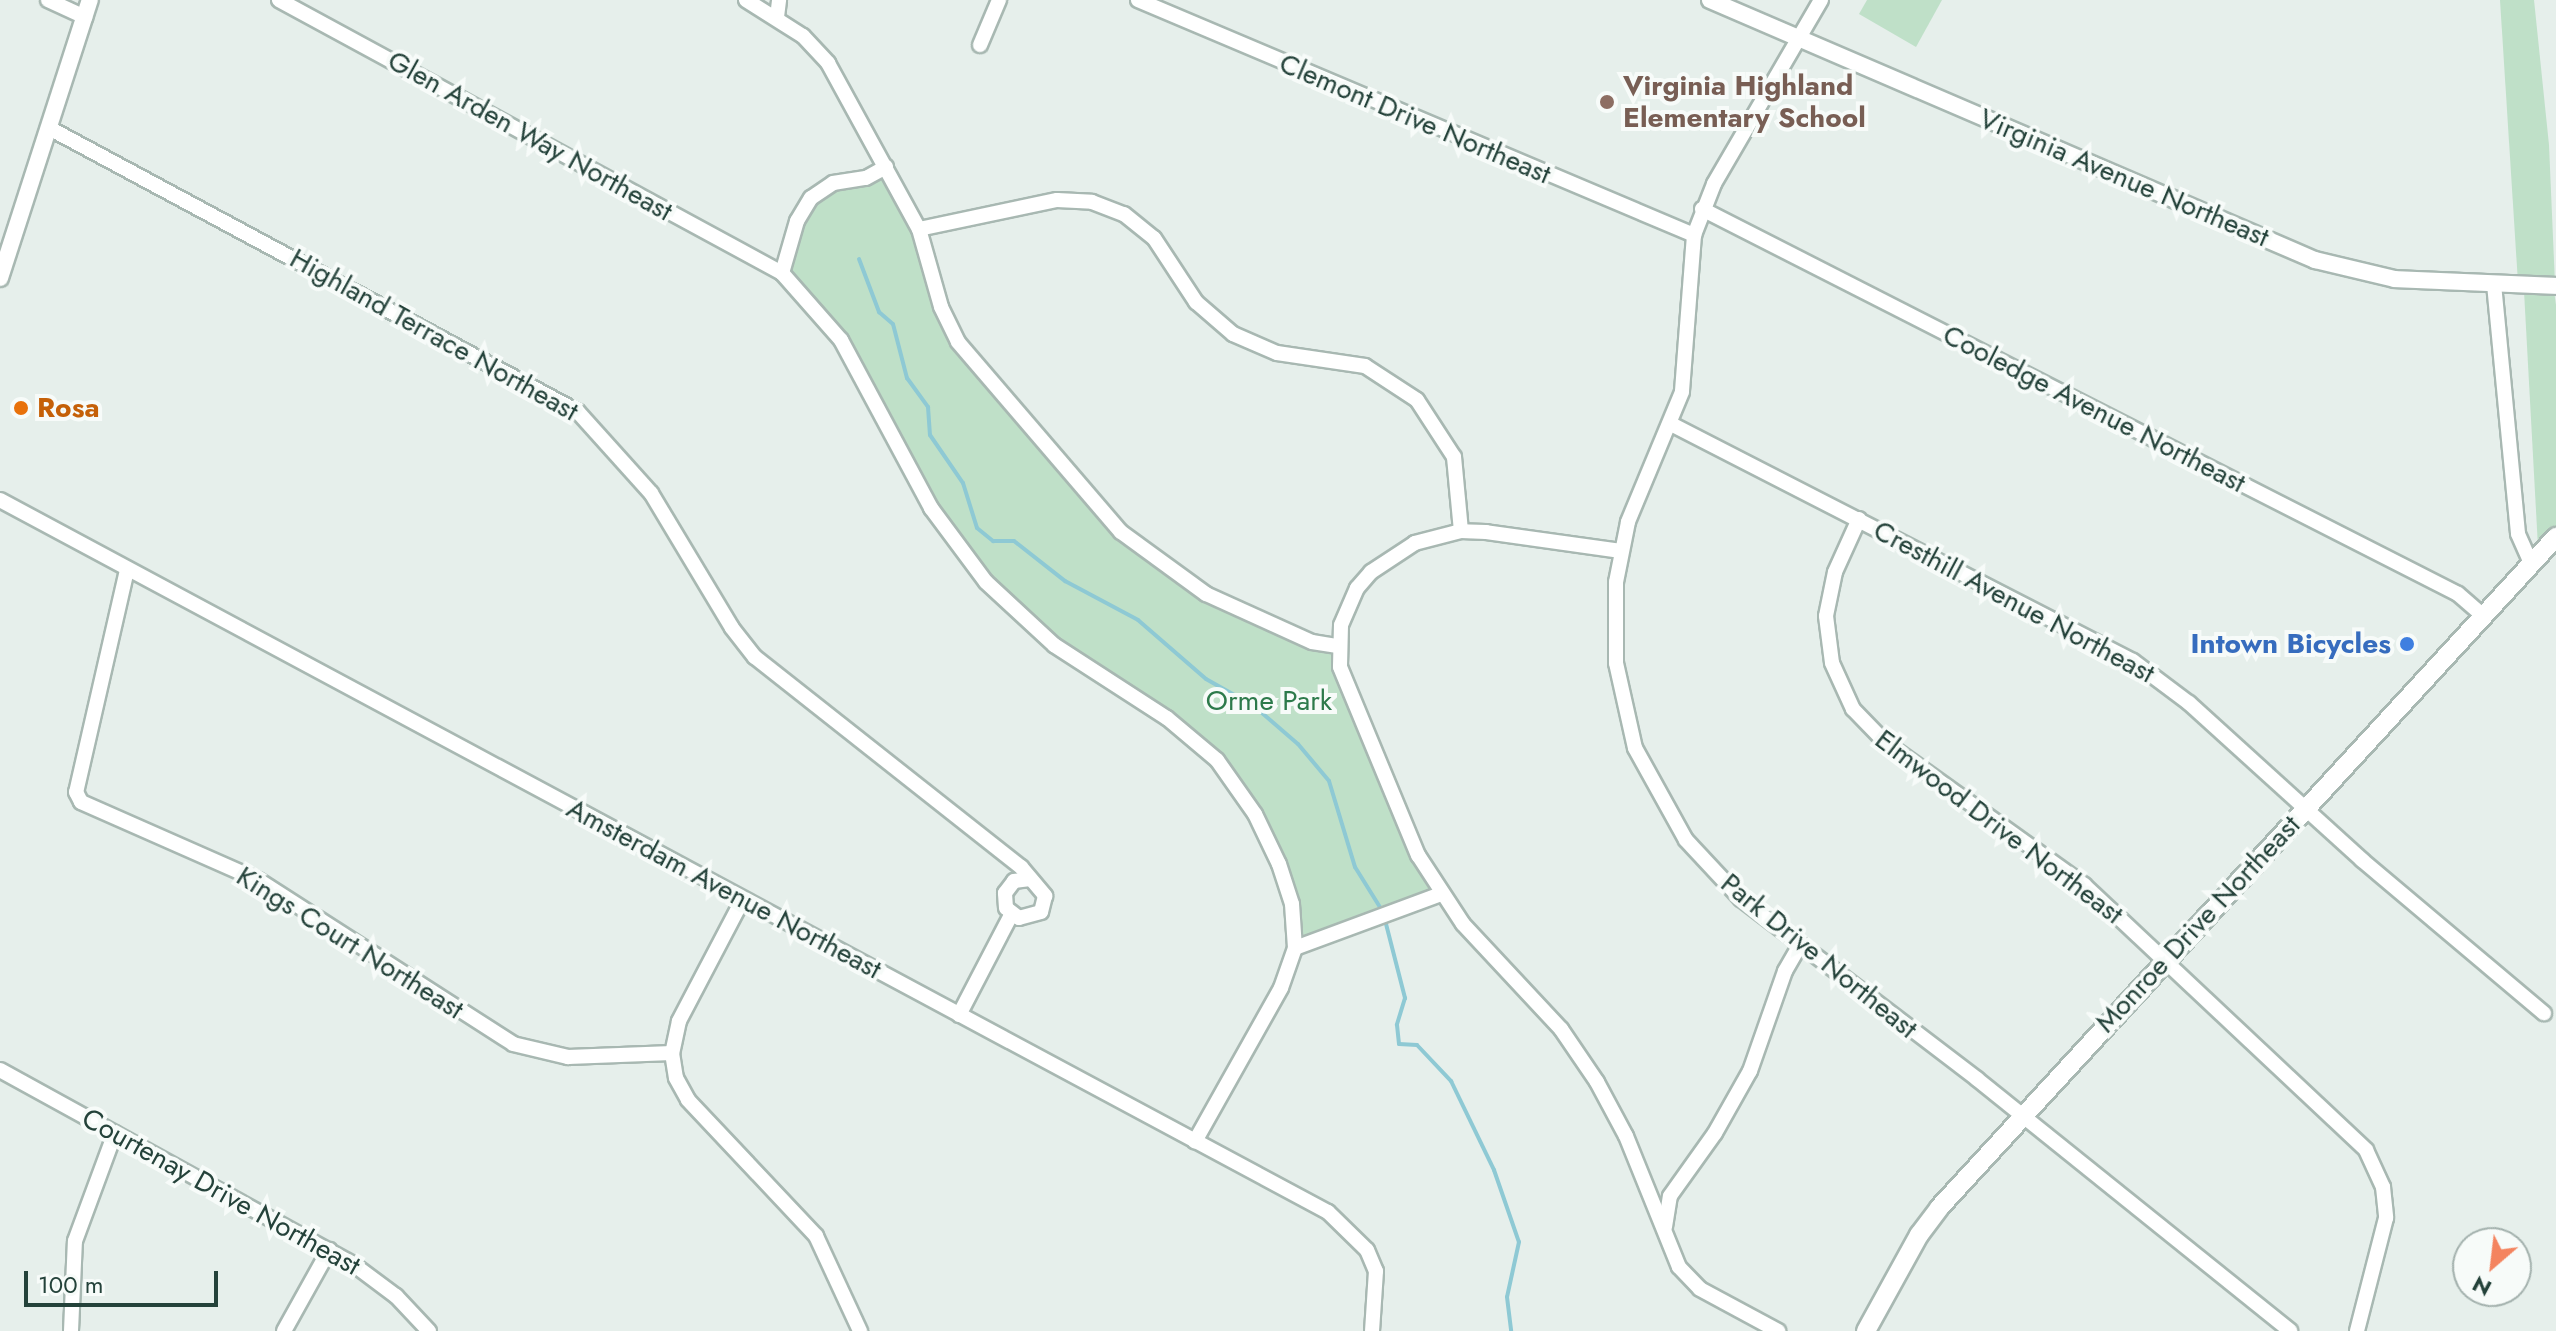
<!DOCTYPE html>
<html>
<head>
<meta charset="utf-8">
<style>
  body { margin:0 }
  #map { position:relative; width:2556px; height:1331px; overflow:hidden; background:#e6efeb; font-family:Jost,sans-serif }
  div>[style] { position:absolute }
  .green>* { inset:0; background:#bfe0c8 }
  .stream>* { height:4px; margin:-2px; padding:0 2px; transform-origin:2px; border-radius:2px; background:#8ec9d4 }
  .roads { filter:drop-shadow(2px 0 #a8b8b2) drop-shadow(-2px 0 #a8b8b2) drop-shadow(0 2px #a8b8b2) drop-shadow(0 -2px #a8b8b2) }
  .minor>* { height:14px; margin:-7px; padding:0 7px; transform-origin:7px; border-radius:7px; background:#fff }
  .tertiary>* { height:16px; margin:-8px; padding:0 8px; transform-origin:8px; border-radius:8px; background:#fff }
  .secondary>* { height:18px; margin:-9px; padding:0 9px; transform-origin:9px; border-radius:9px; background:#fff }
  .dots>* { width:22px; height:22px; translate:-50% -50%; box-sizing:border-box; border:4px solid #f7fbf9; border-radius:50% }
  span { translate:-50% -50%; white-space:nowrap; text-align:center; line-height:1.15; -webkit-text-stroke:8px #f7fbf9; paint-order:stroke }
  .education-label { font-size:28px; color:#785e54; font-weight:700 }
  .left { translate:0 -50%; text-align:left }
  .street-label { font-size:28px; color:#24423a }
  .food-label { font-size:28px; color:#c56008; font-weight:700 }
  .shop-label { font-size:28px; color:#366cbe; font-weight:700 }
  .right { translate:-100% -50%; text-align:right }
  .park-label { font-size:28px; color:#2d7a4b }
  .north { position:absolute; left:2452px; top:1227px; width:80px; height:80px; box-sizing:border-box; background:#f7fbf9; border:2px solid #a3b1ad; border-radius:50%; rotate:208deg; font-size:22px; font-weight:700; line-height:32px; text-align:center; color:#24423a }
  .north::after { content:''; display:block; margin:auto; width:28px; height:36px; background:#f4845f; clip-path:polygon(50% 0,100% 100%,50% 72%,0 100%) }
  .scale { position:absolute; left:24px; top:1271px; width:194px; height:36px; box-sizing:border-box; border:4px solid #24423a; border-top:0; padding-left:10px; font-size:24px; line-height:28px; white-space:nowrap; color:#24423a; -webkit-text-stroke:6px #f7fbf9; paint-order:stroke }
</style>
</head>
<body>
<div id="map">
  <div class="green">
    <i style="clip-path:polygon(1867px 0,1942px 0,1916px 47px,1859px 14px)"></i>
    <i style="clip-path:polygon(2500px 0,2534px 0,2549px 145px,2555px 284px,2518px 283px)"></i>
    <i style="clip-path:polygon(894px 169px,938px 313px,1142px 546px,1228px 603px,1328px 639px,1441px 891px,1298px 946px,1290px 876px,1243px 781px,1155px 707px,1020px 613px,937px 510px,842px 328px,790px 273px,796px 233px,825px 187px)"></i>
    <i style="clip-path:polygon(2524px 291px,2554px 291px,2556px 305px,2556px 527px,2538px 547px)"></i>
  </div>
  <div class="stream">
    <i style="left:859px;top:259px;width:57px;rotate:69.3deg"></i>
    <i style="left:879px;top:312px;width:18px;rotate:41deg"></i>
    <i style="left:893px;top:324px;width:56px;rotate:75.5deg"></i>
    <i style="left:907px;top:378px;width:36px;rotate:54deg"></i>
    <i style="left:928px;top:407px;width:28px;rotate:86deg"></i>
    <i style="left:930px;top:435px;width:58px;rotate:55.5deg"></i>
    <i style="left:963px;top:483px;width:47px;rotate:72.7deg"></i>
    <i style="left:977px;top:528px;width:21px;rotate:39deg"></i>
    <i style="left:993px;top:541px;width:21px"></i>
    <i style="left:1014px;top:541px;width:65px;rotate:38.1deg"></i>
    <i style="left:1065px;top:581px;width:83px;rotate:28.1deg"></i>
    <i style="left:1138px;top:620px;width:90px;rotate:40.9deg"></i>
    <i style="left:1206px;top:679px;width:55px;rotate:29.4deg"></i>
    <i style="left:1254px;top:706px;width:58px;rotate:40.8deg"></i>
    <i style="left:1298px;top:744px;width:48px;rotate:50deg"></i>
    <i style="left:1329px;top:781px;width:90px;rotate:73.2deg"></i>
    <i style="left:1355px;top:867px;width:53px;rotate:58.1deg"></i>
    <i style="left:1385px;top:920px;width:81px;rotate:75.6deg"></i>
    <i style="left:1405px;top:998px;width:28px;rotate:107deg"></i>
    <i style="left:1397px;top:1025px;width:19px;rotate:84deg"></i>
    <i style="left:1399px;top:1044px;width:18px;rotate:3deg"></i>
    <i style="left:1417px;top:1045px;width:50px;rotate:46.6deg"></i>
    <i style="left:1451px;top:1081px;width:99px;rotate:64.2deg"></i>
    <i style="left:1494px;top:1170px;width:76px;rotate:70.9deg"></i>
    <i style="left:1519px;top:1242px;width:56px;rotate:102.3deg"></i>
    <i style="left:1507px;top:1297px;width:34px;rotate:83deg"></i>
  </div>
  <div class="roads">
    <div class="minor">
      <i style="left:48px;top:0;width:41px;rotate:24.7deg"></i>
      <i style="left:279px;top:0;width:572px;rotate:28.49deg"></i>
      <i style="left:782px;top:273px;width:89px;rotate:48.6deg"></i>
      <i style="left:841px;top:340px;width:191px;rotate:61.8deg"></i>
      <i style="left:931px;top:508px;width:92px;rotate:53.4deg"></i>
      <i style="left:986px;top:582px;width:93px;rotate:42.8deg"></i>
      <i style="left:1054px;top:645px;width:135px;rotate:32.9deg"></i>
      <i style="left:1167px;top:718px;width:65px;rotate:40deg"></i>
      <i style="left:1217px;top:760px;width:66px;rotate:54.9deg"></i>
      <i style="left:1255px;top:814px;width:55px;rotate:64.4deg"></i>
      <i style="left:1279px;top:864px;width:42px;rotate:72deg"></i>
      <i style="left:1292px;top:904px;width:44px;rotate:86.1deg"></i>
      <i style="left:1295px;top:948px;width:42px;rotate:109.3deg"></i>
      <i style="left:1281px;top:988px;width:176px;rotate:119.3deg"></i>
      <i style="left:746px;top:0;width:67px;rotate:32.3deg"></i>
      <i style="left:803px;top:36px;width:37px;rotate:47deg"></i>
      <i style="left:828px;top:63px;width:189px;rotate:61.3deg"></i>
      <i style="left:919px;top:229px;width:81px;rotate:74.2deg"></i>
      <i style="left:941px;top:307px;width:39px;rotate:64deg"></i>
      <i style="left:958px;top:342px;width:250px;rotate:49.4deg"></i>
      <i style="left:1121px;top:532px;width:105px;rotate:36.1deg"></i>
      <i style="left:1206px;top:594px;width:116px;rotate:24.4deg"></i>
      <i style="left:1312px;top:642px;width:26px;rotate:9deg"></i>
      <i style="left:1138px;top:0;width:604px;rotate:22.91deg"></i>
      <i style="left:1821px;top:0;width:213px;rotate:120.2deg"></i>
      <i style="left:1714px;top:184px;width:55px;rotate:111.4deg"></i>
      <i style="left:1694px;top:235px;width:157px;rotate:94.4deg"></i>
      <i style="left:1682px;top:392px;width:141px;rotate:112.6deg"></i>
      <i style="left:1628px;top:522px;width:61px;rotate:101.3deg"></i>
      <i style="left:1616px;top:582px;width:81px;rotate:90deg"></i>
      <i style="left:1616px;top:663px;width:87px;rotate:77.4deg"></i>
      <i style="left:1635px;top:748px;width:105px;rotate:61deg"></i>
      <i style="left:1686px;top:840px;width:81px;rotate:47deg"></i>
      <i style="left:1741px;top:899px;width:297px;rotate:37.3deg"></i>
      <i style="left:1977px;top:1079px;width:402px;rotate:38.8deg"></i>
      <i style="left:777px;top:17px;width:17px;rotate:-83deg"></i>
      <i style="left:980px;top:45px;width:49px;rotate:-67.1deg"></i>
      <i style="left:49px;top:128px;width:600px;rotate:28.23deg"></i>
      <i style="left:578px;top:412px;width:109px;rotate:48deg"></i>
      <i style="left:651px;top:493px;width:157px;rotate:59deg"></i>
      <i style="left:732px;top:628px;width:37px;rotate:52deg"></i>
      <i style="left:755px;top:657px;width:339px;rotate:38.3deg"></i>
      <i style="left:1021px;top:867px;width:38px;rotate:50deg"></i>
      <i style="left:1045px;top:896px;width:16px;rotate:104deg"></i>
      <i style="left:1041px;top:912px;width:23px;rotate:165deg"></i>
      <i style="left:1019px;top:918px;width:16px;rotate:-142deg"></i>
      <i style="left:1006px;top:908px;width:15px;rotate:-94deg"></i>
      <i style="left:1005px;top:893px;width:15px;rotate:-53deg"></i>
      <i style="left:1014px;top:881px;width:16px;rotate:-7deg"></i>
      <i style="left:1702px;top:209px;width:848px;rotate:26.99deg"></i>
      <i style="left:2458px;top:594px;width:32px;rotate:41deg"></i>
      <i style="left:919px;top:229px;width:141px;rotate:-11.9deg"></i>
      <i style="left:1057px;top:200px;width:35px;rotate:3deg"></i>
      <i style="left:1092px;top:202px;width:34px;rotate:21deg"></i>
      <i style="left:1124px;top:214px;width:38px;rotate:39deg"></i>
      <i style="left:1154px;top:238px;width:77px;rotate:56.7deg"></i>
      <i style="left:1196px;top:302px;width:49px;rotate:40.9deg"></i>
      <i style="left:1233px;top:334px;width:48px;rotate:23.4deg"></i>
      <i style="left:1277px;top:353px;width:89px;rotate:8.4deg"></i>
      <i style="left:1365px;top:366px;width:62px;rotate:33.2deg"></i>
      <i style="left:1417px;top:400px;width:68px;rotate:57deg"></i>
      <i style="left:1454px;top:457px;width:74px;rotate:84.6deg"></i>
      <i style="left:782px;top:273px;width:54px;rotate:-73.9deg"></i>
      <i style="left:797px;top:221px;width:27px;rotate:-59deg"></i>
      <i style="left:811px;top:198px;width:27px;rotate:-34deg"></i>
      <i style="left:833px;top:183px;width:33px;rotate:-9deg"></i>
      <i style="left:866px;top:178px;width:23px;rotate:-29deg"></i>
      <i style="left:2494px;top:284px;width:251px;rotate:84.5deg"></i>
      <i style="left:2518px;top:534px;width:32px;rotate:66deg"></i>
      <i style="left:1671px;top:424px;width:519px;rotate:27.16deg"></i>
      <i style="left:2133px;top:661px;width:70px;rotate:36.9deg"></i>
      <i style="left:2189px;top:703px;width:234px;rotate:42.2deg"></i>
      <i style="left:2362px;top:860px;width:238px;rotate:40.1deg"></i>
      <i style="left:0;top:500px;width:1507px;rotate:28.2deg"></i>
      <i style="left:1328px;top:1212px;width:54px;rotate:44.3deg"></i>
      <i style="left:1367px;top:1250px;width:23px;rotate:67deg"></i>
      <i style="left:1376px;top:1271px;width:60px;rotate:93.8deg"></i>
      <i style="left:1859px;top:519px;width:58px;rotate:114.4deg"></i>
      <i style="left:1835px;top:572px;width:45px;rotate:101.6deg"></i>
      <i style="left:1826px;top:616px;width:47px;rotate:82.7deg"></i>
      <i style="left:1832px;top:663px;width:51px;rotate:65.5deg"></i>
      <i style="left:1853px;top:709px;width:47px;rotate:45.9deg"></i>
      <i style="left:1886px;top:743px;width:244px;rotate:35.6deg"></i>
      <i style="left:2084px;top:885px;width:387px;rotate:43.2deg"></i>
      <i style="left:2366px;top:1150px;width:41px;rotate:65.3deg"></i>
      <i style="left:2383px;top:1187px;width:31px;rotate:84deg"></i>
      <i style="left:2386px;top:1218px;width:117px;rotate:104.4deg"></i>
      <i style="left:1621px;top:551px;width:136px;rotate:-172deg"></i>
      <i style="left:1486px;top:532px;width:25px;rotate:-178deg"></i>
      <i style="left:1461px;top:531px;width:48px;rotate:165.4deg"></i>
      <i style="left:1415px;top:543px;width:53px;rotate:146.6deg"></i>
      <i style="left:1371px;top:572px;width:21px;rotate:131deg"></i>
      <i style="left:1357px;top:588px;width:40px;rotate:113.4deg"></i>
      <i style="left:1341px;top:625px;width:42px;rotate:91.4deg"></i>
      <i style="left:1340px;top:667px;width:204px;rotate:67.5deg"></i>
      <i style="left:1418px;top:855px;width:82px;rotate:56.9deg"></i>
      <i style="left:1463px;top:924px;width:144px;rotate:47deg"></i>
      <i style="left:1561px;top:1029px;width:64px;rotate:55.8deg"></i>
      <i style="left:1597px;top:1082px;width:61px;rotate:61.8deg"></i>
      <i style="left:1626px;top:1136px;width:141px;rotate:68deg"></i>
      <i style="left:1679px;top:1267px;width:30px;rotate:46deg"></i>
      <i style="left:1700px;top:1289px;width:89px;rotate:28.3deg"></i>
      <i style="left:127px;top:570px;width:228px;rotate:102.9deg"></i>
      <i style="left:76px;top:792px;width:11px;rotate:63deg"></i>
      <i style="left:81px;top:802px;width:193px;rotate:23.8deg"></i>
      <i style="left:258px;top:880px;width:303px;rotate:32.7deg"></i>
      <i style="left:513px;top:1044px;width:57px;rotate:13.3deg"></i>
      <i style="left:568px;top:1057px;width:104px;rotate:-2.2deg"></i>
      <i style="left:743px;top:899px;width:138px;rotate:117.7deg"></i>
      <i style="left:679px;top:1021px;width:33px;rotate:102deg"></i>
      <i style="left:672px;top:1053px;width:25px;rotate:81deg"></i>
      <i style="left:676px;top:1078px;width:25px;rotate:61deg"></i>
      <i style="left:688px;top:1100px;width:187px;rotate:46.7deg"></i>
      <i style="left:816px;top:1236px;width:105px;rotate:65.1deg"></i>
      <i style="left:1295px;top:948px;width:156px;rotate:-20.3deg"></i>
      <i style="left:959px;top:1015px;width:113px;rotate:-62.5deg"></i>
      <i style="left:0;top:1070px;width:403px;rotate:28.8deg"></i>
      <i style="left:353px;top:1264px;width:54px;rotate:36.7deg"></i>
      <i style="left:396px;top:1296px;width:48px;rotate:46.7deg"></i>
      <i style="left:1665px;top:1227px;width:31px;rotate:-81deg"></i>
      <i style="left:1670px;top:1196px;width:77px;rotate:-54.5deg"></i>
      <i style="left:1715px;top:1133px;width:71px;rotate:-60.6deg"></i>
      <i style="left:1750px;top:1071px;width:106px;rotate:-70.7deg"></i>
      <i style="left:1785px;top:971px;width:30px;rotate:-60deg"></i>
      <i style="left:71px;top:1331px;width:90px;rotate:-87.5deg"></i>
      <i style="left:75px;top:1241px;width:115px;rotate:-69.7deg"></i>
      <i style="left:284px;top:1331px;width:93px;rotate:-60.9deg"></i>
    </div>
    <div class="tertiary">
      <i style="left:1710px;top:0;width:659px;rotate:23.26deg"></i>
      <i style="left:2315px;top:260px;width:82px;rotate:13.4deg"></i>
      <i style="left:2395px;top:279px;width:161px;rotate:2.5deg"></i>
      <i style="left:0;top:278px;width:292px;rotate:-72.1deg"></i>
    </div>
    <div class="secondary">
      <i style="left:1866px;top:1331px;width:110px;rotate:-61.1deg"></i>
      <i style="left:1919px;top:1235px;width:34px;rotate:-53deg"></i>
      <i style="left:1939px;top:1208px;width:912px;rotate:-47.4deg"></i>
    </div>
  </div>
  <div class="dots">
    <i style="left:1607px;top:102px;background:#8d6e63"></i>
    <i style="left:21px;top:408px;background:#e8710a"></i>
    <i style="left:2407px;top:644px;background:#3f7fe0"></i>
  </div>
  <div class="education-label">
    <span class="left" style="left:1623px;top:102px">Virginia Highland<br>Elementary School</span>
  </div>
  <div class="street-label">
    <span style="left:1415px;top:119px;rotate:23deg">Clemont Drive Northeast</span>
    <span style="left:530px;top:136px;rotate:29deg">Glen Arden Way Northeast</span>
    <span style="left:2124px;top:178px;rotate:23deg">Virginia Avenue Northeast</span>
    <span style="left:434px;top:335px;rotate:29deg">Highland Terrace Northeast</span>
    <span style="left:2094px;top:409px;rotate:27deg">Cooledge Avenue Northeast</span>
    <span style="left:2014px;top:602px;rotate:28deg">Cresthill Avenue Northeast</span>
    <span style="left:1999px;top:827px;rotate:37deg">Elmwood Drive Northeast</span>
    <span style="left:724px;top:889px;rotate:28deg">Amsterdam Avenue Northeast</span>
    <span style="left:2198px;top:924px;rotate:-47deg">Monroe Drive Northeast</span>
    <span style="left:350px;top:943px;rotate:32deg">Kings Court Northeast</span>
    <span style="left:1819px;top:956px;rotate:39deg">Park Drive Northeast</span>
    <span style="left:221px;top:1192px;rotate:29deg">Courtenay Drive Northeast</span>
  </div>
  <div class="food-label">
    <span class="left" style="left:37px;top:408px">Rosa</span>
  </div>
  <div class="shop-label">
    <span class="right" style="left:2391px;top:644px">Intown Bicycles</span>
  </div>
  <div class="park-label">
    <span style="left:1269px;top:701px">Orme Park</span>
  </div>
  <div class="north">N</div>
  <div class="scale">100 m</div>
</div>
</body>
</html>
